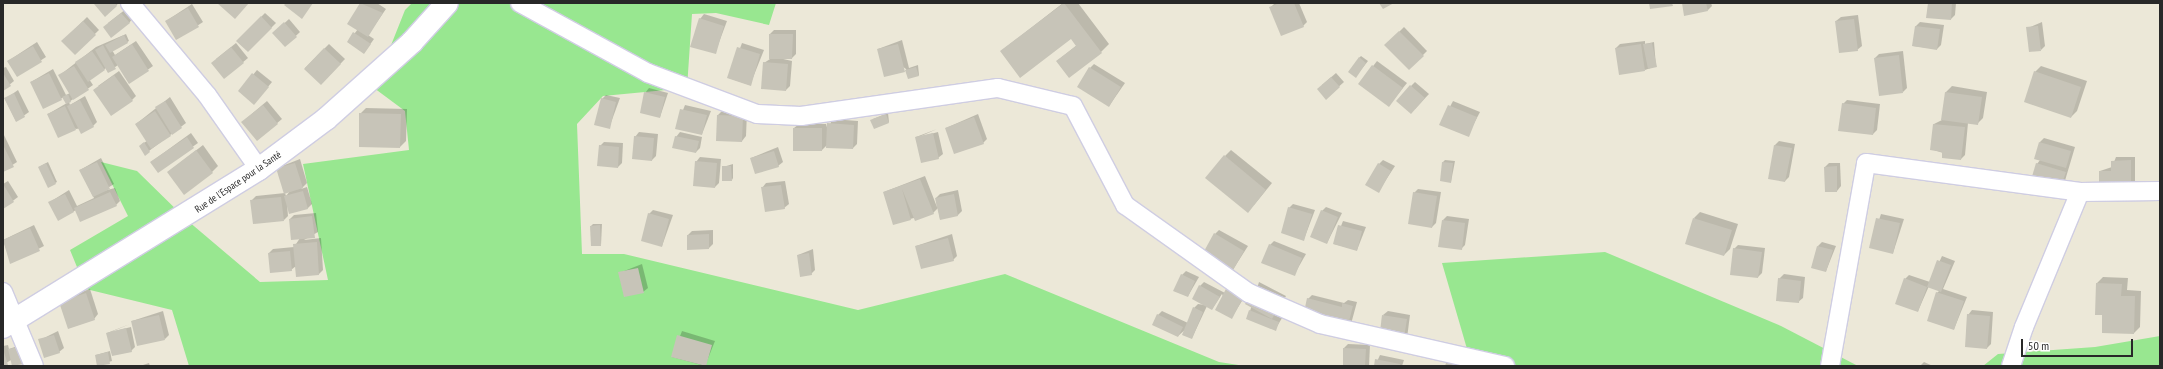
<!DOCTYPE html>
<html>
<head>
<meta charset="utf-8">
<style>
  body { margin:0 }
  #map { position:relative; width:2163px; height:369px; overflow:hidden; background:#ece8d8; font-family:"PT Sans Narrow",sans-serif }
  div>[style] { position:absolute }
  .green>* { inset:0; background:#98e790 }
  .shadow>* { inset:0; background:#0003 }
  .building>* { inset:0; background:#c7c4b8 }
  .roads { filter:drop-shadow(1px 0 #cfcde2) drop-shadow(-1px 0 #cfcde2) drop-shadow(0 1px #cfcde2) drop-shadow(0 -1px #cfcde2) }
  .street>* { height:18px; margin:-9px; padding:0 9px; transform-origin:9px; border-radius:9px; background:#fff }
  .secondary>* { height:22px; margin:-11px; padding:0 11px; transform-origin:11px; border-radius:11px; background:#fff }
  span { translate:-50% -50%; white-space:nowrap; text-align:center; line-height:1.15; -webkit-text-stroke:3px #fff; paint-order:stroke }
  .street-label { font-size:10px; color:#282828 }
  .frame { position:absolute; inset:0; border:4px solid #282828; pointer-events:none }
  .scale { position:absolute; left:2021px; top:339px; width:112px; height:18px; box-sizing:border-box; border:2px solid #282828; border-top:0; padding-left:5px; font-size:12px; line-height:14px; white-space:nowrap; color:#282828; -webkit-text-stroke:3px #fff; paint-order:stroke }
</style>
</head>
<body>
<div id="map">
  <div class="green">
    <i style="clip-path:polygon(412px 3px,776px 3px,769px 25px,716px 13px,692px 14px,687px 88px,603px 96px,577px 124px,582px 254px,624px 254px,858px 310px,1005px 274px,1219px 362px,1245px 366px,189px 366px,172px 310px,86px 289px,70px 250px,128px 216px,101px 162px,137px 171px,188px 221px,260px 282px,328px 280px,303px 164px,409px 150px,405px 111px,374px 88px,405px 10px)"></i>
    <i style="clip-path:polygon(1605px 252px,1781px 326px,1858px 366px,1472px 366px,1442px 263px)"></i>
    <i style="clip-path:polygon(2160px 336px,2160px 366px,1983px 366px,1998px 354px,2095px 347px)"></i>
  </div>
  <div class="shadow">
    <i style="clip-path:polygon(97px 3px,119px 3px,105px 15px)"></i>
    <i style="clip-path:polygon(362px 3px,377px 3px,386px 9px,368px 35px,374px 39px,364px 53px,348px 42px,358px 29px,349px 23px)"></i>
    <i style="clip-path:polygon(1063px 3px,1078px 3px,1109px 44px,1101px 52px,1057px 61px,1077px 45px,1071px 38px,1001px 51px)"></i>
    <i style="clip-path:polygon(1275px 3px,1299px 3px,1307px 22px,1303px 26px,1270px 8px)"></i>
    <i style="clip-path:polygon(1683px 3px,1711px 3px,1712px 6px,1708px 10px)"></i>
    <i style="clip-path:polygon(1929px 3px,1956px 3px,1955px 15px,1951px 19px)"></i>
    <i style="clip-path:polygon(192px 4px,203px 22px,177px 39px,166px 21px)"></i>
    <i style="clip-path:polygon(126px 9px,133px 18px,129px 23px,108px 23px)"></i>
    <i style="clip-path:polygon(265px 13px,276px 23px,248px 51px,237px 41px)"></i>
    <i style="clip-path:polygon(704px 14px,727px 21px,715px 53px,700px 19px)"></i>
    <i style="clip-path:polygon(1858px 15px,1862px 46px,1857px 50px,1836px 21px,1841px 17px)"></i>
    <i style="clip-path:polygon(87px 17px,99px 30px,75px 53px,63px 41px)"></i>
    <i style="clip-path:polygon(289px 19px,300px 32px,285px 46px,278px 29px)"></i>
    <i style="clip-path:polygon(1920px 22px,1944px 25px,1941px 45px,1937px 49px,1913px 46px,1916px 26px)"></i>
    <i style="clip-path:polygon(2042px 22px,2045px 46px,2041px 50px,2028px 28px)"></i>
    <i style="clip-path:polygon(1404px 27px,1427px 51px,1409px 69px,1386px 45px)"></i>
    <i style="clip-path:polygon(774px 30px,796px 30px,796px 54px,792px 58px,779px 58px,792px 61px,790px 86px,786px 90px,764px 63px,770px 59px,770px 34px)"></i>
    <i style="clip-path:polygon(126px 34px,129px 41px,112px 50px,115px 55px,136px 41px,153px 66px,129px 83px,118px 65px,108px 72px,106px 68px,89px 79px,93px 85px,69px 102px,70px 105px,85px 96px,97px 122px,93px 126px,76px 129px,48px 114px,67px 103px,64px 97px,44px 108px,31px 82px,53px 69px,66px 95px,70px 93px,60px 75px,96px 47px)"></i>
    <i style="clip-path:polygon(902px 40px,909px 68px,918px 65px,919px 75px,909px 78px,906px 69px,878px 49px)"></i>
    <i style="clip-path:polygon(1645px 41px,1645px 44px,1654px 42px,1656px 66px,1645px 70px,1616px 48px,1620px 44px)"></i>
    <i style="clip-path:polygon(37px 42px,46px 57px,17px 76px,8px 61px)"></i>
    <i style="clip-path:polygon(236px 43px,248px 58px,224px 78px,216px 59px)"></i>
    <i style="clip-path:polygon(742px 43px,764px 50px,750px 85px,729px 78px)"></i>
    <i style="clip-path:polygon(329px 44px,345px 59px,321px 84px,305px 68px)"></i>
    <i style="clip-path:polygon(1903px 51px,1907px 88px,1903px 92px,1875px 58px,1879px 54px)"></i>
    <i style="clip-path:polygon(1361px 56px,1368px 61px,1357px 75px,1359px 58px)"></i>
    <i style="clip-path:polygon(1377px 61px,1407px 83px,1389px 105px,1360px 83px)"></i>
    <i style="clip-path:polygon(1094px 64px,1125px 83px,1109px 106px,1090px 68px)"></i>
    <i style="clip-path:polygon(2041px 66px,2087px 81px,2077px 111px,2071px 117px,2035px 72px)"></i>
    <i style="clip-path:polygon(6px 67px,14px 81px,3px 90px,3px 68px)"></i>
    <i style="clip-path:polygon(257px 70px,272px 82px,258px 99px,239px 91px)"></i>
    <i style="clip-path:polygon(119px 71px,136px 96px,132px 100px,98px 86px)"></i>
    <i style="clip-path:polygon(1336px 73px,1344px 82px,1326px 98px,1322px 85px)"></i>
    <i style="clip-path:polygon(1415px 82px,1429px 94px,1415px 109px,1411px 86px)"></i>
    <i style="clip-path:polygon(1952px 86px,1987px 92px,1983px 118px,1977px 124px,1968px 123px,1965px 155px,1961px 159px,1931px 149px,1934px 124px,1942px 120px,1946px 92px)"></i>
    <i style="clip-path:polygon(649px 88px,668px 93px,660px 117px,645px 93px)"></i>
    <i style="clip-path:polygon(18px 90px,29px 112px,16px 121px,5px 99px)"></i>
    <i style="clip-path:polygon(606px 95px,620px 98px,609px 128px,602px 99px)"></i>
    <i style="clip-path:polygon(170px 97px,186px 123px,145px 154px,142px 144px,147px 141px,136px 124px)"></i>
    <i style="clip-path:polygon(1847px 100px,1880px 104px,1877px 130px,1873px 134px,1843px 104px)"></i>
    <i style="clip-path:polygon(267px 101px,282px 119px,257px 140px,247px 118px)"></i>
    <i style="clip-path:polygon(1453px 101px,1480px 112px,1468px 135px,1441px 124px)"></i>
    <i style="clip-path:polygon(685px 105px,711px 111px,702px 134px,676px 128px)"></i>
    <i style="clip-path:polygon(366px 108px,407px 109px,406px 141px,400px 147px,360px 114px)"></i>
    <i style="clip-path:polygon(722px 111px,747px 112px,746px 136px,742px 141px,717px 140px,718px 115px)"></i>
    <i style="clip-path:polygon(888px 113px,889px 122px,873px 119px)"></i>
    <i style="clip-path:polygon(978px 114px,987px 139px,983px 143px,946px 128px)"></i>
    <i style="clip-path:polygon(832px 119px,858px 121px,857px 144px,853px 148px,827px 145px,822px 150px,794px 128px,799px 124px,826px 124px,828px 131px)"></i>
    <i style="clip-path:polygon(937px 129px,919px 137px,938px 132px,943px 154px,938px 158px,916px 137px)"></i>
    <i style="clip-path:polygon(639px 132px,658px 134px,656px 156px,652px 160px,635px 137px)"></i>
    <i style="clip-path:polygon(680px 132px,702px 137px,700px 148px,696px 152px,676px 137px)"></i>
    <i style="clip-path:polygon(3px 133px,17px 162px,3px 171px)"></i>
    <i style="clip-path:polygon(191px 133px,198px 143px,158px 171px,151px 162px)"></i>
    <i style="clip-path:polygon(2044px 138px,2075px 147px,2064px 184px,2037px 164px,2040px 160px,2040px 142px)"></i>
    <i style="clip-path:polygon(1779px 141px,1795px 144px,1789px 177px,1785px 181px,1769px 178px,1775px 145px)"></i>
    <i style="clip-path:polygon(604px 142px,623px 143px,622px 163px,618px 167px,600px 146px)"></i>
    <i style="clip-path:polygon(203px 145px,218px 166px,212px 172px,168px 172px)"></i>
    <i style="clip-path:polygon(778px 147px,783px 162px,778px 166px,751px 158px)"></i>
    <i style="clip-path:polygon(1231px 150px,1272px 183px,1254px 205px,1225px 156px)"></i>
    <i style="clip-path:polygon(700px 157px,721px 159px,719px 183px,715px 187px,696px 162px)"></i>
    <i style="clip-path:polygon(2116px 157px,2135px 157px,2135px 184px,2100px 171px,2112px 167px)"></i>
    <i style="clip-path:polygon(101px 158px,114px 184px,103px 191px,115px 188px,120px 201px,116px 205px,76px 210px,59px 219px,50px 202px,69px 190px,77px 206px,94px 198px,80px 170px)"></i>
    <i style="clip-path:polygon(evenodd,300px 159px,307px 183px,301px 189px,307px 187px,312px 204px,308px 208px,290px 213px,287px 204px,288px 216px,284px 220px,252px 200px,256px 196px,285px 193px,277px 168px,300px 159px,290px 191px,286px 196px,285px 193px,290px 191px)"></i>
    <i style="clip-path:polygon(1383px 160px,1395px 166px,1378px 192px,1379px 164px)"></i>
    <i style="clip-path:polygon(1445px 160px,1455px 161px,1451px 182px,1443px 162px)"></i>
    <i style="clip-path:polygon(48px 162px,57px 182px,55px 183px,39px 167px)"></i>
    <i style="clip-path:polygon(1829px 163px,1840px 163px,1841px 186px,1837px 191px,1825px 167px)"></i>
    <i style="clip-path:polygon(733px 164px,733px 178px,732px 180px,723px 167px)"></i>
    <i style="clip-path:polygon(925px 176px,937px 207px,936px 198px,940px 194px,958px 190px,962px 211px,958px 215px,940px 219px,938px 208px,933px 213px,910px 219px,884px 192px)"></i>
    <i style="clip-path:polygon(8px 181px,18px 197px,3px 208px,3px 184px)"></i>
    <i style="clip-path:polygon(785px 181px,789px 204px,784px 208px,762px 188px,766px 183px)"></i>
    <i style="clip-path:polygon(1418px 189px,1441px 192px,1436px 223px,1432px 227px,1414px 193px)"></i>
    <i style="clip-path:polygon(1293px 204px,1315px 210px,1304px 239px,1289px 208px)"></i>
    <i style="clip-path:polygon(1326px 207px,1342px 213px,1327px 243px,1322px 211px)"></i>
    <i style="clip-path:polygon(653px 210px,673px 215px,662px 246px,649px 214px)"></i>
    <i style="clip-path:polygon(1700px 212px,1738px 224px,1730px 249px,1724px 255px,1694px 218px)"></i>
    <i style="clip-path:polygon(316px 213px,318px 232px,304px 240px,321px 238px,323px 270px,319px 274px,296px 276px,296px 266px,291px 270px,269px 253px,273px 249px,294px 247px,300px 238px,290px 219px,294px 215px)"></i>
    <i style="clip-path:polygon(1881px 214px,1904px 219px,1893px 253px,1870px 247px)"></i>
    <i style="clip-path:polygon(1447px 216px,1469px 219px,1465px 245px,1461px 249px,1443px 220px)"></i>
    <i style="clip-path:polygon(1343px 221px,1366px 227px,1357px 250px,1334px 244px)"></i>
    <i style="clip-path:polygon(593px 224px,602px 224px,601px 245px,591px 226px)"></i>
    <i style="clip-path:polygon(34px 225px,44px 246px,11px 263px,3px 240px)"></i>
    <i style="clip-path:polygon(713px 230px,713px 244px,709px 248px,688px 249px,688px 235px,692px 231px)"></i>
    <i style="clip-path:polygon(1219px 230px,1248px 246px,1232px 271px,1215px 234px)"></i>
    <i style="clip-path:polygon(952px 234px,957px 256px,953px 260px,916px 246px)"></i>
    <i style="clip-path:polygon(1274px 241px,1306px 254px,1294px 275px,1270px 245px)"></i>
    <i style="clip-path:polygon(1822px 242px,1836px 246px,1826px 271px,1818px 246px)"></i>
    <i style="clip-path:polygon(1738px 245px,1765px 248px,1762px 273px,1758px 277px,1734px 249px)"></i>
    <i style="clip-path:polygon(813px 249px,815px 270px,811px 274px,798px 255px)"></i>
    <i style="clip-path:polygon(1942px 256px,1955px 261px,1943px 289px,1967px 297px,1954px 329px,1937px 293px,1940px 290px,1929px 286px,1918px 311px,1905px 279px,1909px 275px,1930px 282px)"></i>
    <i style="clip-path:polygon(642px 264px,648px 288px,643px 292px,619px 273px)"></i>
    <i style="clip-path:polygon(1186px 271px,1199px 277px,1188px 296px,1182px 275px)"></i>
    <i style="clip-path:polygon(1784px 274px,1805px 277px,1803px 298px,1798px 302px,1779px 279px)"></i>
    <i style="clip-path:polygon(2103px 277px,2128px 278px,2127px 290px,2141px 291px,2140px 327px,2134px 333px,2103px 314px,2097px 283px)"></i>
    <i style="clip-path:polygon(1204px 282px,1225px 293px,1250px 288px,1232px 317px,1222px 294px,1212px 309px,1207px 306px,1192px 338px,1186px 329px,1178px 336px,1158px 315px,1162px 311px,1188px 323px,1194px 308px,1198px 304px,1205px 305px,1200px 286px)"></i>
    <i style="clip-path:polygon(1259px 282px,1286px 296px,1275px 315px,1282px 318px,1275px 330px,1250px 311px)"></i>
    <i style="clip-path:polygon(90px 289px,98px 314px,94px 319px,64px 298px)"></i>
    <i style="clip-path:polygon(1312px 295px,1344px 303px,1348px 300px,1357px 302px,1351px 324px,1308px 299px)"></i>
    <i style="clip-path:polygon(1972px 310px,1993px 312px,1991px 344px,1987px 348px,1968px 315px)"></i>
    <i style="clip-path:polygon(163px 311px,169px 335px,165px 339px,132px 321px)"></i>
    <i style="clip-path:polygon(1388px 311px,1410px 315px,1407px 338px,1383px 315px)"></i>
    <i style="clip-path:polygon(130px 324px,111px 332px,131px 327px,135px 347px,131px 351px,107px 333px)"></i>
    <i style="clip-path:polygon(58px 331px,64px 348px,59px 352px,40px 340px)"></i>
    <i style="clip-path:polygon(682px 331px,715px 341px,705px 366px,672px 357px)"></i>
    <i style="clip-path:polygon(29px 342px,15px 366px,11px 360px,3px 365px,3px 346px,8px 345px,9px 349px)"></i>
    <i style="clip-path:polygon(1348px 344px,1370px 345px,1369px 366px,1344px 366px,1344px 348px)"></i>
    <i style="clip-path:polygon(110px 351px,112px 361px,98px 365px,96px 355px)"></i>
    <i style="clip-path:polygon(1380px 355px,1404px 360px,1402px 366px,1375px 366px)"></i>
    <i style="clip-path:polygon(1924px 362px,1933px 366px,1920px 366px)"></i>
    <i style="clip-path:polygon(149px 363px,150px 366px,140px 366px)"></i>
  </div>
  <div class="building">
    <i style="clip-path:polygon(115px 3px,117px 6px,105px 17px,94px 4px)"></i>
    <i style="clip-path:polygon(217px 3px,249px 3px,235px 19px)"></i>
    <i style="clip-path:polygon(286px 3px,313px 3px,302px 19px,284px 5px)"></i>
    <i style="clip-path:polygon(360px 3px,383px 13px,368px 37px,347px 24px)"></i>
    <i style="clip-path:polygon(1064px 3px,1102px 53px,1069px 78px,1056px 61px,1076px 46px,1071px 39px,1020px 78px,1000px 51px)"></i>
    <i style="clip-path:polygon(1280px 3px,1294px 3px,1304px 27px,1281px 36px,1269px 7px)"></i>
    <i style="clip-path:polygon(1379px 3px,1394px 3px,1383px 9px)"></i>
    <i style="clip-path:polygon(1649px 3px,1672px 3px,1673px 6px,1650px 9px)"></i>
    <i style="clip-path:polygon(1682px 3px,1706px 3px,1708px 11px,1684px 16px)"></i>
    <i style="clip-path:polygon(1928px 3px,1952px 3px,1951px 20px,1926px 18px)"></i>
    <i style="clip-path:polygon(188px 8px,199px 27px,176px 40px,165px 21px)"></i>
    <i style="clip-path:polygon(121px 13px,130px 23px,111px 38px,103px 27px)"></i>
    <i style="clip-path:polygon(261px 16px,272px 28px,248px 52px,236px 41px)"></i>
    <i style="clip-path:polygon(699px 18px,724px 26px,716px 54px,690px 47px)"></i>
    <i style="clip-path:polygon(1854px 19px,1858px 51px,1839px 53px,1835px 21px)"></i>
    <i style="clip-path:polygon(83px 21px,96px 35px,75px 55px,61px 41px)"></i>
    <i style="clip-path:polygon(284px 22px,297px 37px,285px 47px,272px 33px)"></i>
    <i style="clip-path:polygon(1915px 26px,1940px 29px,1937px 50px,1912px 46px)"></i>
    <i style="clip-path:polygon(2038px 26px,2041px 51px,2029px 52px,2026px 27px)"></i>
    <i style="clip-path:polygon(1399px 31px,1424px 56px,1409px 70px,1384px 45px)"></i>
    <i style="clip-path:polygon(353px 32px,371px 44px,364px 54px,347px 42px)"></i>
    <i style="clip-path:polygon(769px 34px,793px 34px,792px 59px,769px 59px)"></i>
    <i style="clip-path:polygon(124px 35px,128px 43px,110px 53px,105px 45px)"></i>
    <i style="clip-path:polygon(1652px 43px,1657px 67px,1648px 69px,1643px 44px)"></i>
    <i style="clip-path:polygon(132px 44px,149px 71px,129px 84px,112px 57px)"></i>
    <i style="clip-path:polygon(898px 44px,905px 72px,884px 77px,877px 49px)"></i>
    <i style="clip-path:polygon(1641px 44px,1645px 71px,1619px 75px,1615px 48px)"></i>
    <i style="clip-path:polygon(103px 45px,116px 69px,108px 73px,95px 50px)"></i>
    <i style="clip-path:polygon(33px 46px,42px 62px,17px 77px,7px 61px)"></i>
    <i style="clip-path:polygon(231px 47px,244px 63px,224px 79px,211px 63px)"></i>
    <i style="clip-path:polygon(737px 47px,760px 54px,751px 86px,727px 78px)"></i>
    <i style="clip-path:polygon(324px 48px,341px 64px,321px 85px,304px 69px)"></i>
    <i style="clip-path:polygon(92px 51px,105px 70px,88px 82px,75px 62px)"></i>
    <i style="clip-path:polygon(1899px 55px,1903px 93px,1879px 96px,1874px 58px)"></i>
    <i style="clip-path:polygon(1359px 57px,1366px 63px,1356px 78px,1348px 72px)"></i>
    <i style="clip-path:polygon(763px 62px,788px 64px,786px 91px,761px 89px)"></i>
    <i style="clip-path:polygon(1372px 65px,1403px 88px,1389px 107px,1358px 84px)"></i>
    <i style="clip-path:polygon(74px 66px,89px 90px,73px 100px,58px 75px)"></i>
    <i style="clip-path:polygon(916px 67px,919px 76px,908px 79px,905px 70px)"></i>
    <i style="clip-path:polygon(1089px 67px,1121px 87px,1109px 107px,1077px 87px)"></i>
    <i style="clip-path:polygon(2034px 71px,2081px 87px,2071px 118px,2024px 102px)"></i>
    <i style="clip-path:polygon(3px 73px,11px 86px,3px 91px)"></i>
    <i style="clip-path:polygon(49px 73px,62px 100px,43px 109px,30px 82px)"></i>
    <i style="clip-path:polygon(252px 73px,269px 87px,254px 105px,238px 91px)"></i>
    <i style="clip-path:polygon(114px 75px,133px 101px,111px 116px,93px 90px)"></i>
    <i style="clip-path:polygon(1331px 77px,1340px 87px,1326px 100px,1317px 89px)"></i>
    <i style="clip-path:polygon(1410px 85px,1425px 98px,1411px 114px,1396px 101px)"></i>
    <i style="clip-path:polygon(644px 92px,665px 97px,660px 118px,640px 113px)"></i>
    <i style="clip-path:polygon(1945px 92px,1982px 97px,1978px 125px,1941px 120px)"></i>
    <i style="clip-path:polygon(14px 93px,25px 117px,16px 122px,4px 98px)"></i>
    <i style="clip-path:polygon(68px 94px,71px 102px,66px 104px,62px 97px)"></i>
    <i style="clip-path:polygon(601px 98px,616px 102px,610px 129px,594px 125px)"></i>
    <i style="clip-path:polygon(80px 100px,94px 127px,81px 134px,67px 106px)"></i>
    <i style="clip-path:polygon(165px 101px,182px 128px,172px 135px,155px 107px)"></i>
    <i style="clip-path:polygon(1842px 103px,1876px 108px,1873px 135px,1838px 131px)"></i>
    <i style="clip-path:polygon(263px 105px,278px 124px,257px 141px,241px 122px)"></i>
    <i style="clip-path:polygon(1448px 105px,1477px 117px,1469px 137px,1439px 125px)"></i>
    <i style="clip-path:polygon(65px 106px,76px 130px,58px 138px,47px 114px)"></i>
    <i style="clip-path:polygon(680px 109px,707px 115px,702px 135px,675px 129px)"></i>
    <i style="clip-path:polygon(155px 111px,171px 136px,151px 149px,135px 124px)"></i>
    <i style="clip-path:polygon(359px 113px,401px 114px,400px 148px,359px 147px)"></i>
    <i style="clip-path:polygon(886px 114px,889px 123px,874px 129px,870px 120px)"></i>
    <i style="clip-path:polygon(717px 115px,743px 116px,742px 142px,716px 141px)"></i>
    <i style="clip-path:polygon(974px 117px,984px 144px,954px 154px,945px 128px)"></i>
    <i style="clip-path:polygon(827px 123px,854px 125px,853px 149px,826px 148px)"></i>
    <i style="clip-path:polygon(1933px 124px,1965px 127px,1961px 160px,1942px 158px,1942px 152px,1930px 150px)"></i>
    <i style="clip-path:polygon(793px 128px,822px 128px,822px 151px,793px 151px)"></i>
    <i style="clip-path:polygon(933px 133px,939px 159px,921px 163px,915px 137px)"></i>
    <i style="clip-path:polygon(634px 136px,654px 138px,652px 161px,632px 159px)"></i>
    <i style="clip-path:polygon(675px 136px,699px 141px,696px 153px,672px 148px)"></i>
    <i style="clip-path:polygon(187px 137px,194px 148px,158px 173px,150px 162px)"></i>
    <i style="clip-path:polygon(144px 142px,150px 152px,145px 156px,139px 146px)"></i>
    <i style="clip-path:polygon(2039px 142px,2071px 151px,2066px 168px,2034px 159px)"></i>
    <i style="clip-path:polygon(3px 145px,14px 167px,3px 172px)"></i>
    <i style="clip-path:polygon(599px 145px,619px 147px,618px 168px,597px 166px)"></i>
    <i style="clip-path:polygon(1774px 145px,1792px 148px,1785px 182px,1768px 179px)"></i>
    <i style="clip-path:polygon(196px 150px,213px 173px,184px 195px,167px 172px)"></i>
    <i style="clip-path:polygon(774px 151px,779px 167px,755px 174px,750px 158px)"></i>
    <i style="clip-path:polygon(1224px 155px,1266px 190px,1248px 213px,1205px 178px)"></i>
    <i style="clip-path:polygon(2131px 160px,2131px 190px,2099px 190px,2099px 171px,2111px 171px,2111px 161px)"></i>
    <i style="clip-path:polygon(695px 161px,717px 163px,715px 188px,693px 186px)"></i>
    <i style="clip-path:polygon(97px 162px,110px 189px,93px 197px,79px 170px)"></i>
    <i style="clip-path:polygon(1442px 162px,1453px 163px,1451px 183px,1440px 181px)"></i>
    <i style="clip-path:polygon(46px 163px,56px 184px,48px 188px,38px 167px)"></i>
    <i style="clip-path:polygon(295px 163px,303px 188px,284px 194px,276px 168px)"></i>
    <i style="clip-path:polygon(1378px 163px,1391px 171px,1379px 193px,1365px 185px)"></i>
    <i style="clip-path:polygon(2036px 163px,2066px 172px,2060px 189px,2031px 180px)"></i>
    <i style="clip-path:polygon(722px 166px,731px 166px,732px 181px,722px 181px)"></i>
    <i style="clip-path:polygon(1837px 166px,1837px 192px,1825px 192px,1824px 167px)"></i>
    <i style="clip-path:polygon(920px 179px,934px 214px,915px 221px,902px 189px,911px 220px,893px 225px,883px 192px)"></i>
    <i style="clip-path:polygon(3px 184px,14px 202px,3px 209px)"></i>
    <i style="clip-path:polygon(781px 185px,785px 209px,765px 212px,761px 187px)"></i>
    <i style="clip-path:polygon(303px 191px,308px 209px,289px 214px,284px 196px)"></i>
    <i style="clip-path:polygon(110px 192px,117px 206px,80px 222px,74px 208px)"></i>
    <i style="clip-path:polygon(1413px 192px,1437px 196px,1432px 228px,1408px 224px)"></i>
    <i style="clip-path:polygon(65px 194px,74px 212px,58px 221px,48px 202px)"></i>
    <i style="clip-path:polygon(954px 194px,958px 216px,940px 220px,935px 198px)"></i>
    <i style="clip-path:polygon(281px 197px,284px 221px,253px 224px,250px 200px)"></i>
    <i style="clip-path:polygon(1288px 207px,1312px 214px,1304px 241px,1281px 233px)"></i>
    <i style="clip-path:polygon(1321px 210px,1338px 217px,1327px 244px,1310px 237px)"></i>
    <i style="clip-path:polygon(648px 213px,669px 219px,662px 247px,641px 241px)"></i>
    <i style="clip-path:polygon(312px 216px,315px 238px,291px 240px,289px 219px)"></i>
    <i style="clip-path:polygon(1693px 218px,1732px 230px,1724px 256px,1685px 244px)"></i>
    <i style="clip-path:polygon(1876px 218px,1900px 223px,1893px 254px,1869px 248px)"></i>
    <i style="clip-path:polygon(1442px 220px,1465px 223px,1462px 250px,1438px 247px)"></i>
    <i style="clip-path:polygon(600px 225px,601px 246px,591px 246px,590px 226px)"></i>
    <i style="clip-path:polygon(1338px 225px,1362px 231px,1357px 251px,1333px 244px)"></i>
    <i style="clip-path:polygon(30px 228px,40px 251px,10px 264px,3px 240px)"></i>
    <i style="clip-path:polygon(1214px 233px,1244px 251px,1232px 272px,1202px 255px)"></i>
    <i style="clip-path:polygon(709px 234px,709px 249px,687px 250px,687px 235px)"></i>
    <i style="clip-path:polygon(948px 238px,954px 261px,921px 269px,915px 246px)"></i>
    <i style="clip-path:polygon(317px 242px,319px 275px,296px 277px,293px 244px)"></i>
    <i style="clip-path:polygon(1269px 244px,1302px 258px,1295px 276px,1261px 263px)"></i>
    <i style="clip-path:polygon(1817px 246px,1833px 250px,1826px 272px,1811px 268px)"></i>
    <i style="clip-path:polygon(1733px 248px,1762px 252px,1758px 278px,1730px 275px)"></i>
    <i style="clip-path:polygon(290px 251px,292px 271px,270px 273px,268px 253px)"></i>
    <i style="clip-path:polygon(809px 253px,812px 275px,800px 277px,797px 255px)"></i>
    <i style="clip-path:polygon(1937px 260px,1951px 265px,1941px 292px,1927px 287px)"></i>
    <i style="clip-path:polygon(638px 268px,644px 293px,624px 297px,618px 272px)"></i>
    <i style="clip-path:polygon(1181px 274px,1195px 281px,1188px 297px,1173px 291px)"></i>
    <i style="clip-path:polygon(1778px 278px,1801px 281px,1799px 303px,1776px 301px)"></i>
    <i style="clip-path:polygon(1904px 278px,1927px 287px,1918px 312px,1895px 304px)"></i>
    <i style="clip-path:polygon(1229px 283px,1246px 292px,1232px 319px,1215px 310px)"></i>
    <i style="clip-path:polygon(2096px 283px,2122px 284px,2121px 296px,2135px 296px,2134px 334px,2102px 333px,2102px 315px,2095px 315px)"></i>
    <i style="clip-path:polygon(1199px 285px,1220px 297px,1212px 310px,1192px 299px)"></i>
    <i style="clip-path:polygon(1255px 286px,1282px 301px,1272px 319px,1245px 304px)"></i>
    <i style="clip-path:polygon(1936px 292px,1964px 301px,1954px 330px,1927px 321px)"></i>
    <i style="clip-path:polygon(86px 293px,95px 320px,68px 329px,59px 302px)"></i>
    <i style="clip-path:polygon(1307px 298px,1342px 307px,1342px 303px,1353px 306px,1347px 329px,1303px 317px)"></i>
    <i style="clip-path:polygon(1193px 307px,1203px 312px,1192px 339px,1182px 335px)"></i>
    <i style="clip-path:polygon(1249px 310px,1279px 322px,1276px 331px,1246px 319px)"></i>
    <i style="clip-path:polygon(1157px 314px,1183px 327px,1178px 337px,1152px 325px)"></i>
    <i style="clip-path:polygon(1967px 314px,1990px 316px,1987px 349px,1965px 347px)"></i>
    <i style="clip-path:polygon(159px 315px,165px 340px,137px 346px,131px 321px)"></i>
    <i style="clip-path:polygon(1382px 315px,1407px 319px,1403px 344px,1379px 340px)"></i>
    <i style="clip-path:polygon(126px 328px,132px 352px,112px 356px,106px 333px)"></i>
    <i style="clip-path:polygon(54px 335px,60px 353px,44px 358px,38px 339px)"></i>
    <i style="clip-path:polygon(677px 335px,712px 345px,706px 366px,671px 357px)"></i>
    <i style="clip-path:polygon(25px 346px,29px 363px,12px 366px,8px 349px)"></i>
    <i style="clip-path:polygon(1343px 348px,1366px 349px,1365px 366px,1343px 366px)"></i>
    <i style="clip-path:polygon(3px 349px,8px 365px,4px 366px,3px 366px)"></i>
    <i style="clip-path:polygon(108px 352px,110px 364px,97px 366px,95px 355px)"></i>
    <i style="clip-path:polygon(1449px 354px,1466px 360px,1464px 366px,1445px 366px)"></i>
    <i style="clip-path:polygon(1375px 359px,1400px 364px,1400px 366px,1374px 366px)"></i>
  </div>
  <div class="roads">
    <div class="street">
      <i style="left:130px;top:3px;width:120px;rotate:50.1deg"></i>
      <i style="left:207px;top:95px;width:90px;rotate:54.9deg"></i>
      <i style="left:520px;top:3px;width:146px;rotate:28.7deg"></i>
      <i style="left:648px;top:73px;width:116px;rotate:20.6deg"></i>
      <i style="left:757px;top:114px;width:44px;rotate:2.6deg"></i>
      <i style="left:801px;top:116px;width:199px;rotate:-8.1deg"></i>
      <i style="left:998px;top:88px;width:77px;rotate:13.5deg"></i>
      <i style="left:1073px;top:106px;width:112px;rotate:62.3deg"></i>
      <i style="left:1125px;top:205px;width:152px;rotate:35.4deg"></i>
      <i style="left:1249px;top:293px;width:77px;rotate:23.6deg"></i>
      <i style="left:1320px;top:324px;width:190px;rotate:12.8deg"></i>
      <i style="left:3px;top:292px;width:80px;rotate:67.3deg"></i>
      <i style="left:1830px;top:366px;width:206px;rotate:-79.9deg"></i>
      <i style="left:1866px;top:163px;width:216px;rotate:7.7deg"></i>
      <i style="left:2080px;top:192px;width:80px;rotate:-0.7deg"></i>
      <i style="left:2011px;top:366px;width:41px;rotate:-71.6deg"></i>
      <i style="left:2024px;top:327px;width:146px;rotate:-67.5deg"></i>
    </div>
    <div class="secondary">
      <i style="left:3px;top:327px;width:301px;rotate:-31.7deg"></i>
      <i style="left:259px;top:169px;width:84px;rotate:-36.7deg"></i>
      <i style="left:326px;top:119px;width:115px;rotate:-41.8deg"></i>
      <i style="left:412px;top:42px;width:52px;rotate:-48.1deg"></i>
    </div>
  </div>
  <div class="street-label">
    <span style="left:238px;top:182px;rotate:-34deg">Rue de l'Espace pour la Santé</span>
  </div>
  <div class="frame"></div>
  <div class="scale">50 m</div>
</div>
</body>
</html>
